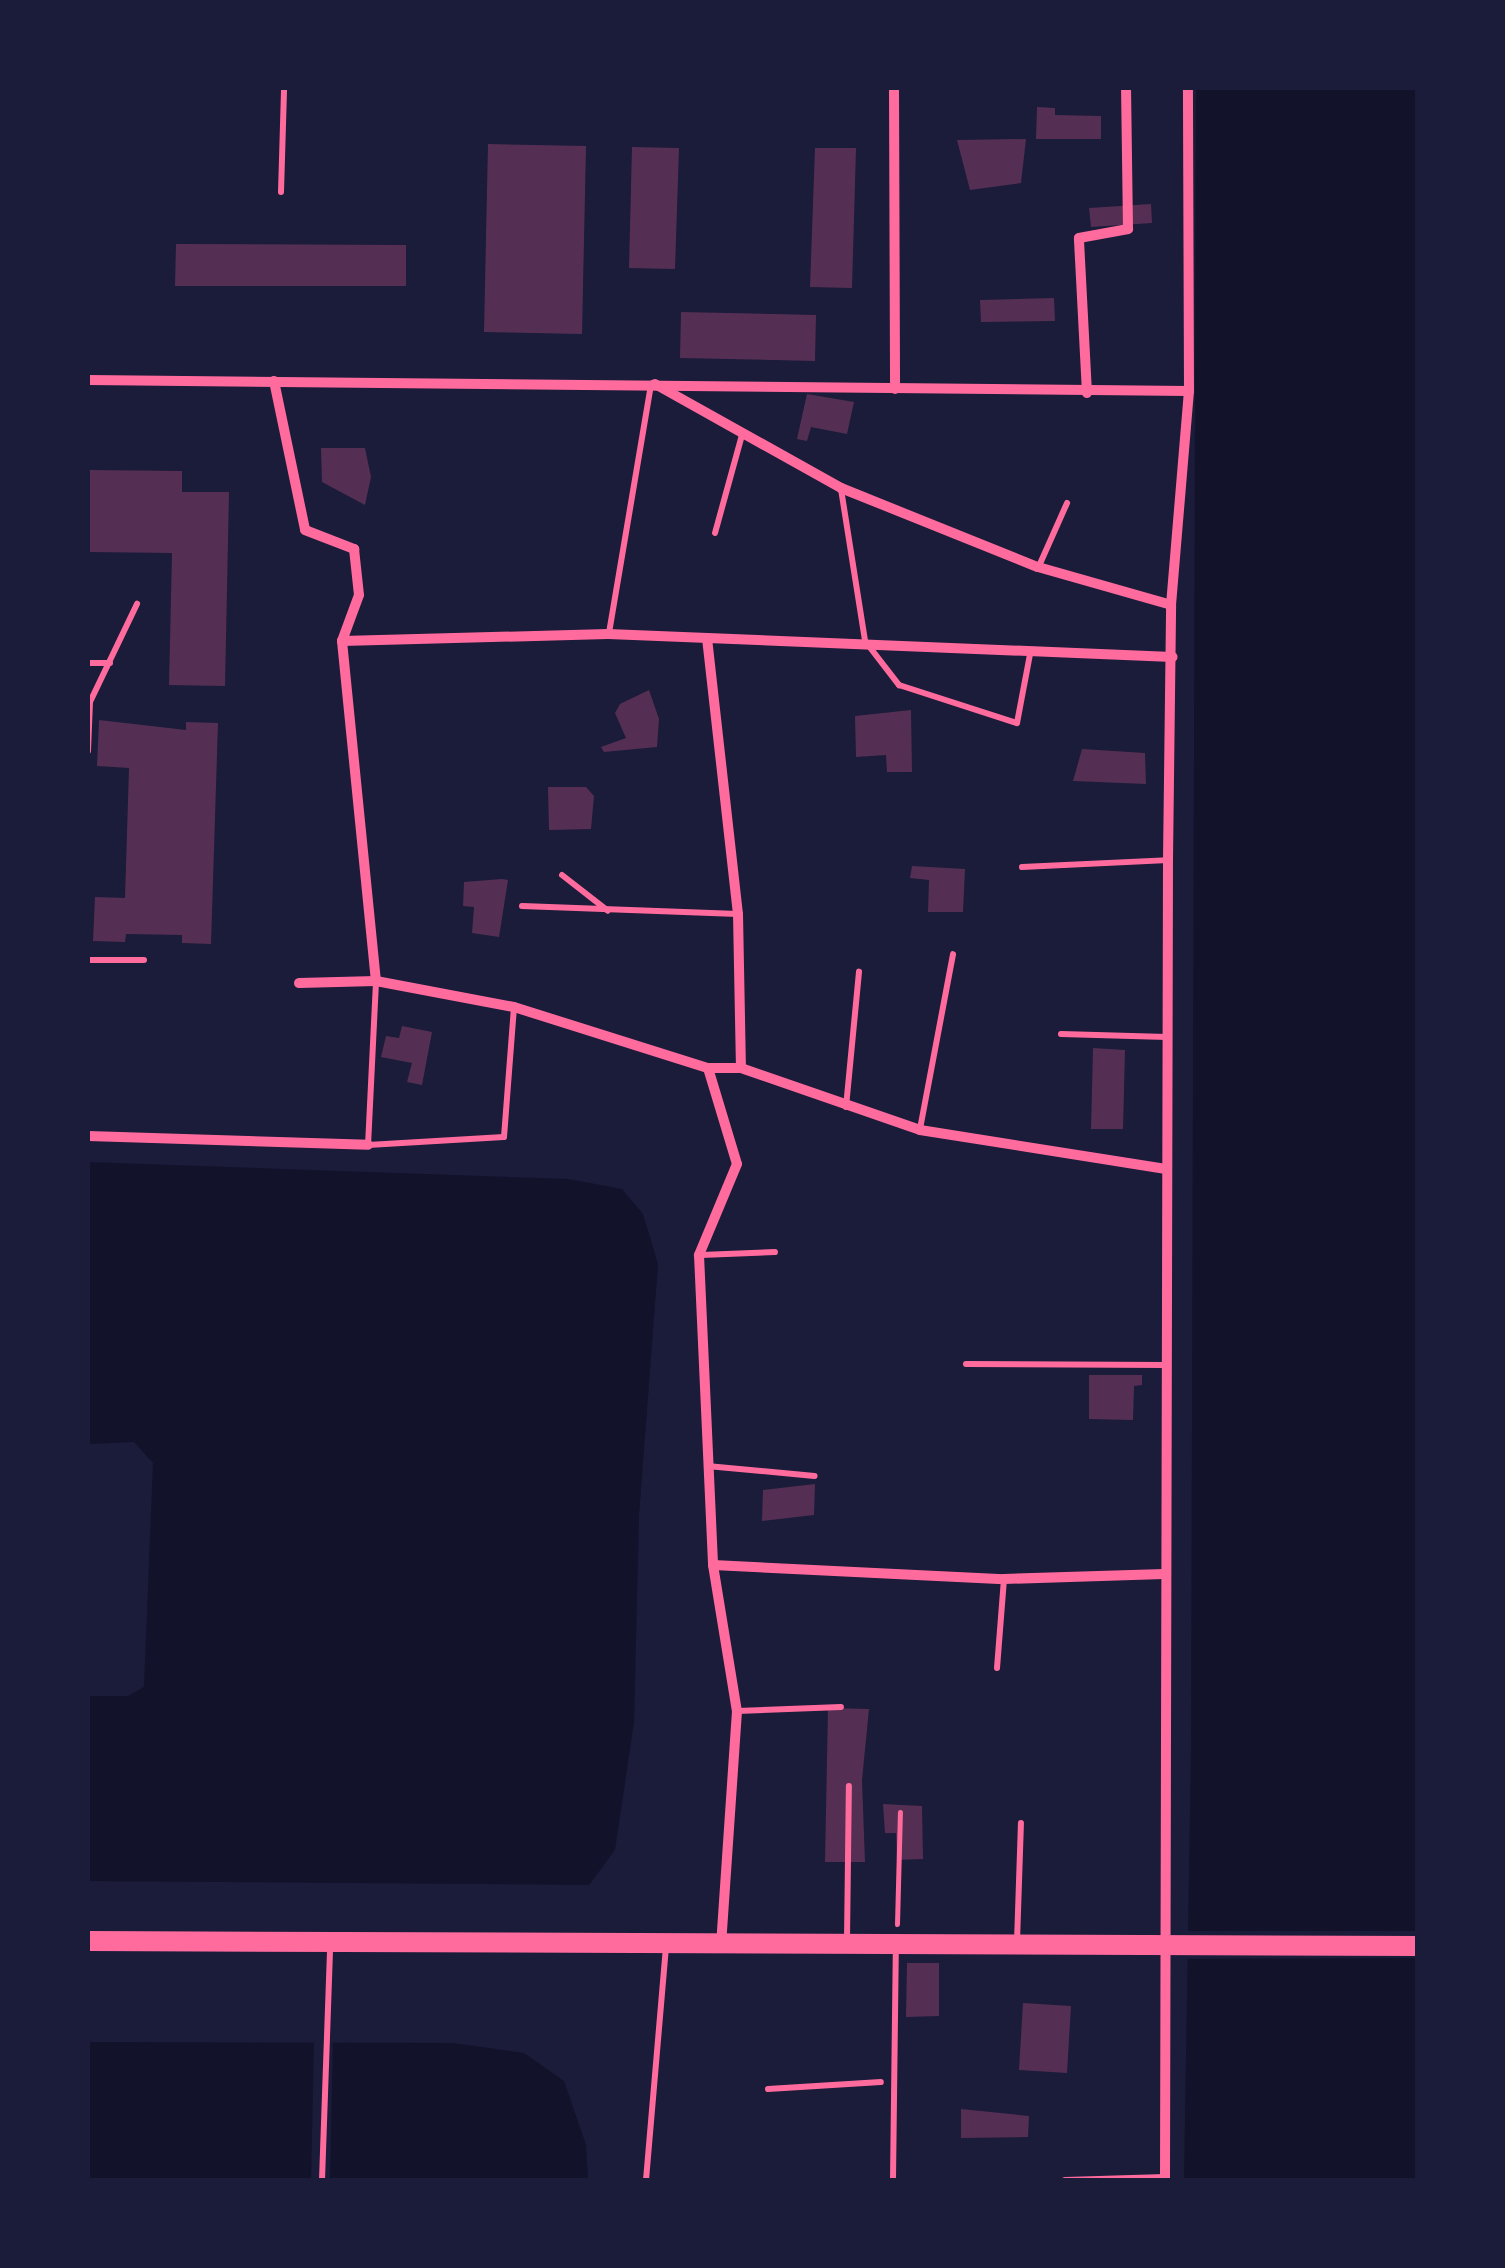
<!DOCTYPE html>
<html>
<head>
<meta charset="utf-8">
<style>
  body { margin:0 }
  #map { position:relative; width:1505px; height:2268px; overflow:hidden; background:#1b1b3a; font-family:Barlow,sans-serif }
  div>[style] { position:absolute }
  .water>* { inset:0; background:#12122b }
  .pier>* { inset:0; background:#1b1b3a }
  .building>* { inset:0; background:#542f53 }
  .path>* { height:5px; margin:-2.5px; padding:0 2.5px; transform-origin:2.5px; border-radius:2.5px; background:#ff6b9d }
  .service>* { height:6px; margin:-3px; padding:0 3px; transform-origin:3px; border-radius:3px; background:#ff6b9d }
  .minor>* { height:10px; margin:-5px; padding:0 5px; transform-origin:5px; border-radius:5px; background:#ff6b9d }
  .secondary>* { height:20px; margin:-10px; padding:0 10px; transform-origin:10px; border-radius:10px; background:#ff6b9d }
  span { translate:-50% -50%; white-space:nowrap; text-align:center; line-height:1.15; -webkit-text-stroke:10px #1b1b3a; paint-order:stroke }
  .frame { position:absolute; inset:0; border:90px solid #1b1b3a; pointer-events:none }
</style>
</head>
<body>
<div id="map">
  <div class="water">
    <i style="clip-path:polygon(1196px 88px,1417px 88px,1417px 2180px,1184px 2180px,1191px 1751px)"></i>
    <i style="clip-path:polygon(88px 1162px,568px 1179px,622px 1189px,643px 1214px,658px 1264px,639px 1516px,634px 1722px,615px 1850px,589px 1885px,88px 1881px,88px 1696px,128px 1696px,144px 1687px,153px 1463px,134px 1442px,88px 1444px)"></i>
    <i style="clip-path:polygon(88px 2042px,453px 2043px,524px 2053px,564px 2081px,586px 2145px,588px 2180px,88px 2180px)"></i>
  </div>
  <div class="pier">
    <i style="clip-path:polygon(1183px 1931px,1417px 1931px,1417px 1958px,1183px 1959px)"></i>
    <i style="clip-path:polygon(314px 2040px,333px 2040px,330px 2180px,311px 2180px)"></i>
  </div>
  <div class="building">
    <i style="clip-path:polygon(1037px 107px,1055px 108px,1055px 115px,1101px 116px,1101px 139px,1036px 139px)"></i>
    <i style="clip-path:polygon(1026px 139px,1021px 183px,970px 190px,957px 140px)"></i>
    <i style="clip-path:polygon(488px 144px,586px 146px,582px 334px,484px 332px)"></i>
    <i style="clip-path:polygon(632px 147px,679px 148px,675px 269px,629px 268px)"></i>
    <i style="clip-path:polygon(815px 148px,856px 148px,852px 288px,810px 287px)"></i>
    <i style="clip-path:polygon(1151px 204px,1152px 223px,1091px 227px,1089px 208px)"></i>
    <i style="clip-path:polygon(176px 244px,406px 245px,406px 286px,175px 286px)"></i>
    <i style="clip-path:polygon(1054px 298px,1055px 321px,981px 322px,980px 300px)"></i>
    <i style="clip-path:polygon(681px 312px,816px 315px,815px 361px,680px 358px)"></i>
    <i style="clip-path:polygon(807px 394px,854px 402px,847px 434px,811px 427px,807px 441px,797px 439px)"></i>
    <i style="clip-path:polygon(321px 448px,365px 448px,371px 477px,365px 505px,322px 482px)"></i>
    <i style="clip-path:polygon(88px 470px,182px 471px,182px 492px,229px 492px,225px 686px,169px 685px,172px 553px,88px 552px)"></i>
    <i style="clip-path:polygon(649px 690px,659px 719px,657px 747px,604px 752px,601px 747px,626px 738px,615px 713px,620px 704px)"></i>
    <i style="clip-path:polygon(911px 710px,912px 772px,887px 772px,886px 755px,856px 757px,855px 716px)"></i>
    <i style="clip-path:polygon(99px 720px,186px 730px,186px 722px,218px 723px,211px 944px,182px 943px,182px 935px,126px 934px,125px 942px,93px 941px,95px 897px,125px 898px,129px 768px,97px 766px)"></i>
    <i style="clip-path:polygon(1082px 749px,1145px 753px,1146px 784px,1073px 781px)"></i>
    <i style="clip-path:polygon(548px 787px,586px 787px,594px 796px,591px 829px,549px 830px)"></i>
    <i style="clip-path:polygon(912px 866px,965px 869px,963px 912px,928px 912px,929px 880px,910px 878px)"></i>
    <i style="clip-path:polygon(502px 879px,508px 880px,499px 937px,472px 933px,474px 907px,463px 906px,464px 882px)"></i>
    <i style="clip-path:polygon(402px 1026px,432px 1032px,422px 1085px,407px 1082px,412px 1063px,381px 1057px,386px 1036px,399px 1038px)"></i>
    <i style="clip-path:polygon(1093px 1048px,1125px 1050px,1123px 1129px,1091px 1129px)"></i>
    <i style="clip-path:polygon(1089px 1375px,1142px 1375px,1142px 1385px,1134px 1386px,1133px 1420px,1089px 1419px)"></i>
    <i style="clip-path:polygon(815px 1484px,814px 1515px,762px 1521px,763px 1490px)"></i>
    <i style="clip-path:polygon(828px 1708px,869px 1709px,862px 1780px,865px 1862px,825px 1862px)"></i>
    <i style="clip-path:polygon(883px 1804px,922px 1806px,923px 1859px,897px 1860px,896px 1833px,885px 1833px)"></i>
    <i style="clip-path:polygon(907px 1963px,939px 1963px,939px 2016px,906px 2017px)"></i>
    <i style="clip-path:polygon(1023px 2003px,1071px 2006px,1067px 2073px,1019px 2070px)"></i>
    <i style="clip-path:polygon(961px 2109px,1029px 2116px,1028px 2137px,961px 2138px)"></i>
  </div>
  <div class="path">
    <i style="left:897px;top:1924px;width:112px;rotate:-88.5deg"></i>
  </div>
  <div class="service">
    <i style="left:281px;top:192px;width:104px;rotate:-88.3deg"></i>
    <i style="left:841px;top:489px;width:154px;rotate:81deg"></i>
    <i style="left:865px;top:641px;width:56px;rotate:52.3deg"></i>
    <i style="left:899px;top:685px;width:124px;rotate:17.9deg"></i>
    <i style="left:1017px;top:723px;width:70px;rotate:-79.3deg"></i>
    <i style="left:715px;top:533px;width:102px;rotate:-74.6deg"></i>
    <i style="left:1039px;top:566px;width:69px;rotate:-66deg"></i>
    <i style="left:609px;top:633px;width:253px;rotate:-80.4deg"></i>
    <i style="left:88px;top:663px;width:22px"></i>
    <i style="left:88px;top:751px;width:49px;rotate:-87.7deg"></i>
    <i style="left:90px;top:702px;width:109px;rotate:-64.4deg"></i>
    <i style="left:1022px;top:867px;width:146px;rotate:-2.7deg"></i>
    <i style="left:562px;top:875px;width:58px;rotate:38deg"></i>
    <i style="left:522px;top:906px;width:216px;rotate:2.1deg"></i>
    <i style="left:88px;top:960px;width:56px"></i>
    <i style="left:376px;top:982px;width:163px;rotate:92.8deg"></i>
    <i style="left:368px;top:1145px;width:136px;rotate:-3.4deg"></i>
    <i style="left:504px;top:1137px;width:130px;rotate:-85.6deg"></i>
    <i style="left:1061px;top:1034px;width:106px;rotate:1.6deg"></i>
    <i style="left:846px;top:1107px;width:136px;rotate:-84.5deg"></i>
    <i style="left:920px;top:1129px;width:178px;rotate:-79.3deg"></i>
    <i style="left:701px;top:1255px;width:74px;rotate:-2.3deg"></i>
    <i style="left:966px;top:1364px;width:200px;rotate:0.3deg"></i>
    <i style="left:707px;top:1466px;width:108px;rotate:5.3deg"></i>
    <i style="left:997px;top:1668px;width:88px;rotate:-85.5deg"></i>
    <i style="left:737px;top:1711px;width:104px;rotate:-2.2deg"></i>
    <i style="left:847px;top:1940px;width:154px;rotate:-89.3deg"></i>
    <i style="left:1017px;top:1942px;width:119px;rotate:-88.1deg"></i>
    <i style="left:768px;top:2089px;width:113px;rotate:-3.5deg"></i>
    <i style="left:322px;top:2180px;width:232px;rotate:-88deg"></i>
    <i style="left:646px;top:2180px;width:232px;rotate:-85.1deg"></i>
    <i style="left:893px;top:2180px;width:230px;rotate:-89.3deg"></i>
    <i style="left:1065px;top:2180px;width:100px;rotate:-1.7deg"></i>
  </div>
  <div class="minor">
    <i style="left:894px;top:88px;width:301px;rotate:89.8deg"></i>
    <i style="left:88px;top:380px;width:1101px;rotate:0.57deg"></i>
    <i style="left:274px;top:381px;width:152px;rotate:78.2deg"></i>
    <i style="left:305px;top:530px;width:53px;rotate:21.2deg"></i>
    <i style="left:354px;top:549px;width:46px;rotate:83.8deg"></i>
    <i style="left:359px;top:595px;width:49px;rotate:110.3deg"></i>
    <i style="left:342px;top:641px;width:342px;rotate:84.3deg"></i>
    <i style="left:655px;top:384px;width:213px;rotate:29.2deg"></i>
    <i style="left:841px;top:488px;width:212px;rotate:21.9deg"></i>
    <i style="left:1038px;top:567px;width:138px;rotate:15.9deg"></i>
    <i style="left:1087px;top:393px;width:155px;rotate:-93deg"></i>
    <i style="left:1079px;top:238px;width:50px;rotate:-10.4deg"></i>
    <i style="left:1128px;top:229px;width:141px;rotate:-90.8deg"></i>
    <i style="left:707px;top:638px;width:278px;rotate:83.6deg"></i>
    <i style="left:738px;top:914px;width:154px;rotate:88.9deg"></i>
    <i style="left:342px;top:641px;width:266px;rotate:-1.5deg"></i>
    <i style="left:608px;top:634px;width:565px;rotate:2.33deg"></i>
    <i style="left:299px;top:983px;width:77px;rotate:-1.5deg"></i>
    <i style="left:376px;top:981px;width:140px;rotate:10.7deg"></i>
    <i style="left:514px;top:1007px;width:203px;rotate:17.5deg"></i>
    <i style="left:708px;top:1068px;width:33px"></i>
    <i style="left:741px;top:1068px;width:189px;rotate:19.1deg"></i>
    <i style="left:920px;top:1130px;width:249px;rotate:9deg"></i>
    <i style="left:708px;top:1068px;width:100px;rotate:73.2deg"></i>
    <i style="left:737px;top:1164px;width:99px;rotate:112.7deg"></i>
    <i style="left:699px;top:1255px;width:310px;rotate:87.4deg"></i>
    <i style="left:713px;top:1565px;width:148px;rotate:80.7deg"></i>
    <i style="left:737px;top:1711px;width:233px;rotate:93.9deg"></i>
    <i style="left:88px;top:1136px;width:280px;rotate:1.8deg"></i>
    <i style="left:713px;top:1565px;width:291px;rotate:2.8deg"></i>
    <i style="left:1004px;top:1579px;width:160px;rotate:-1.8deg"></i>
    <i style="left:1165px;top:2180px;width:1320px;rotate:-89.87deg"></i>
    <i style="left:1168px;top:860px;width:255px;rotate:-89.3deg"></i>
    <i style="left:1171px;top:605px;width:215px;rotate:-85.2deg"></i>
    <i style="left:1189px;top:391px;width:303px;rotate:-90.2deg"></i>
  </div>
  <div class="secondary">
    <i style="left:88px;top:1941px;width:1330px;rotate:0.22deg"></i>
  </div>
  <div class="frame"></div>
</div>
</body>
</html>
